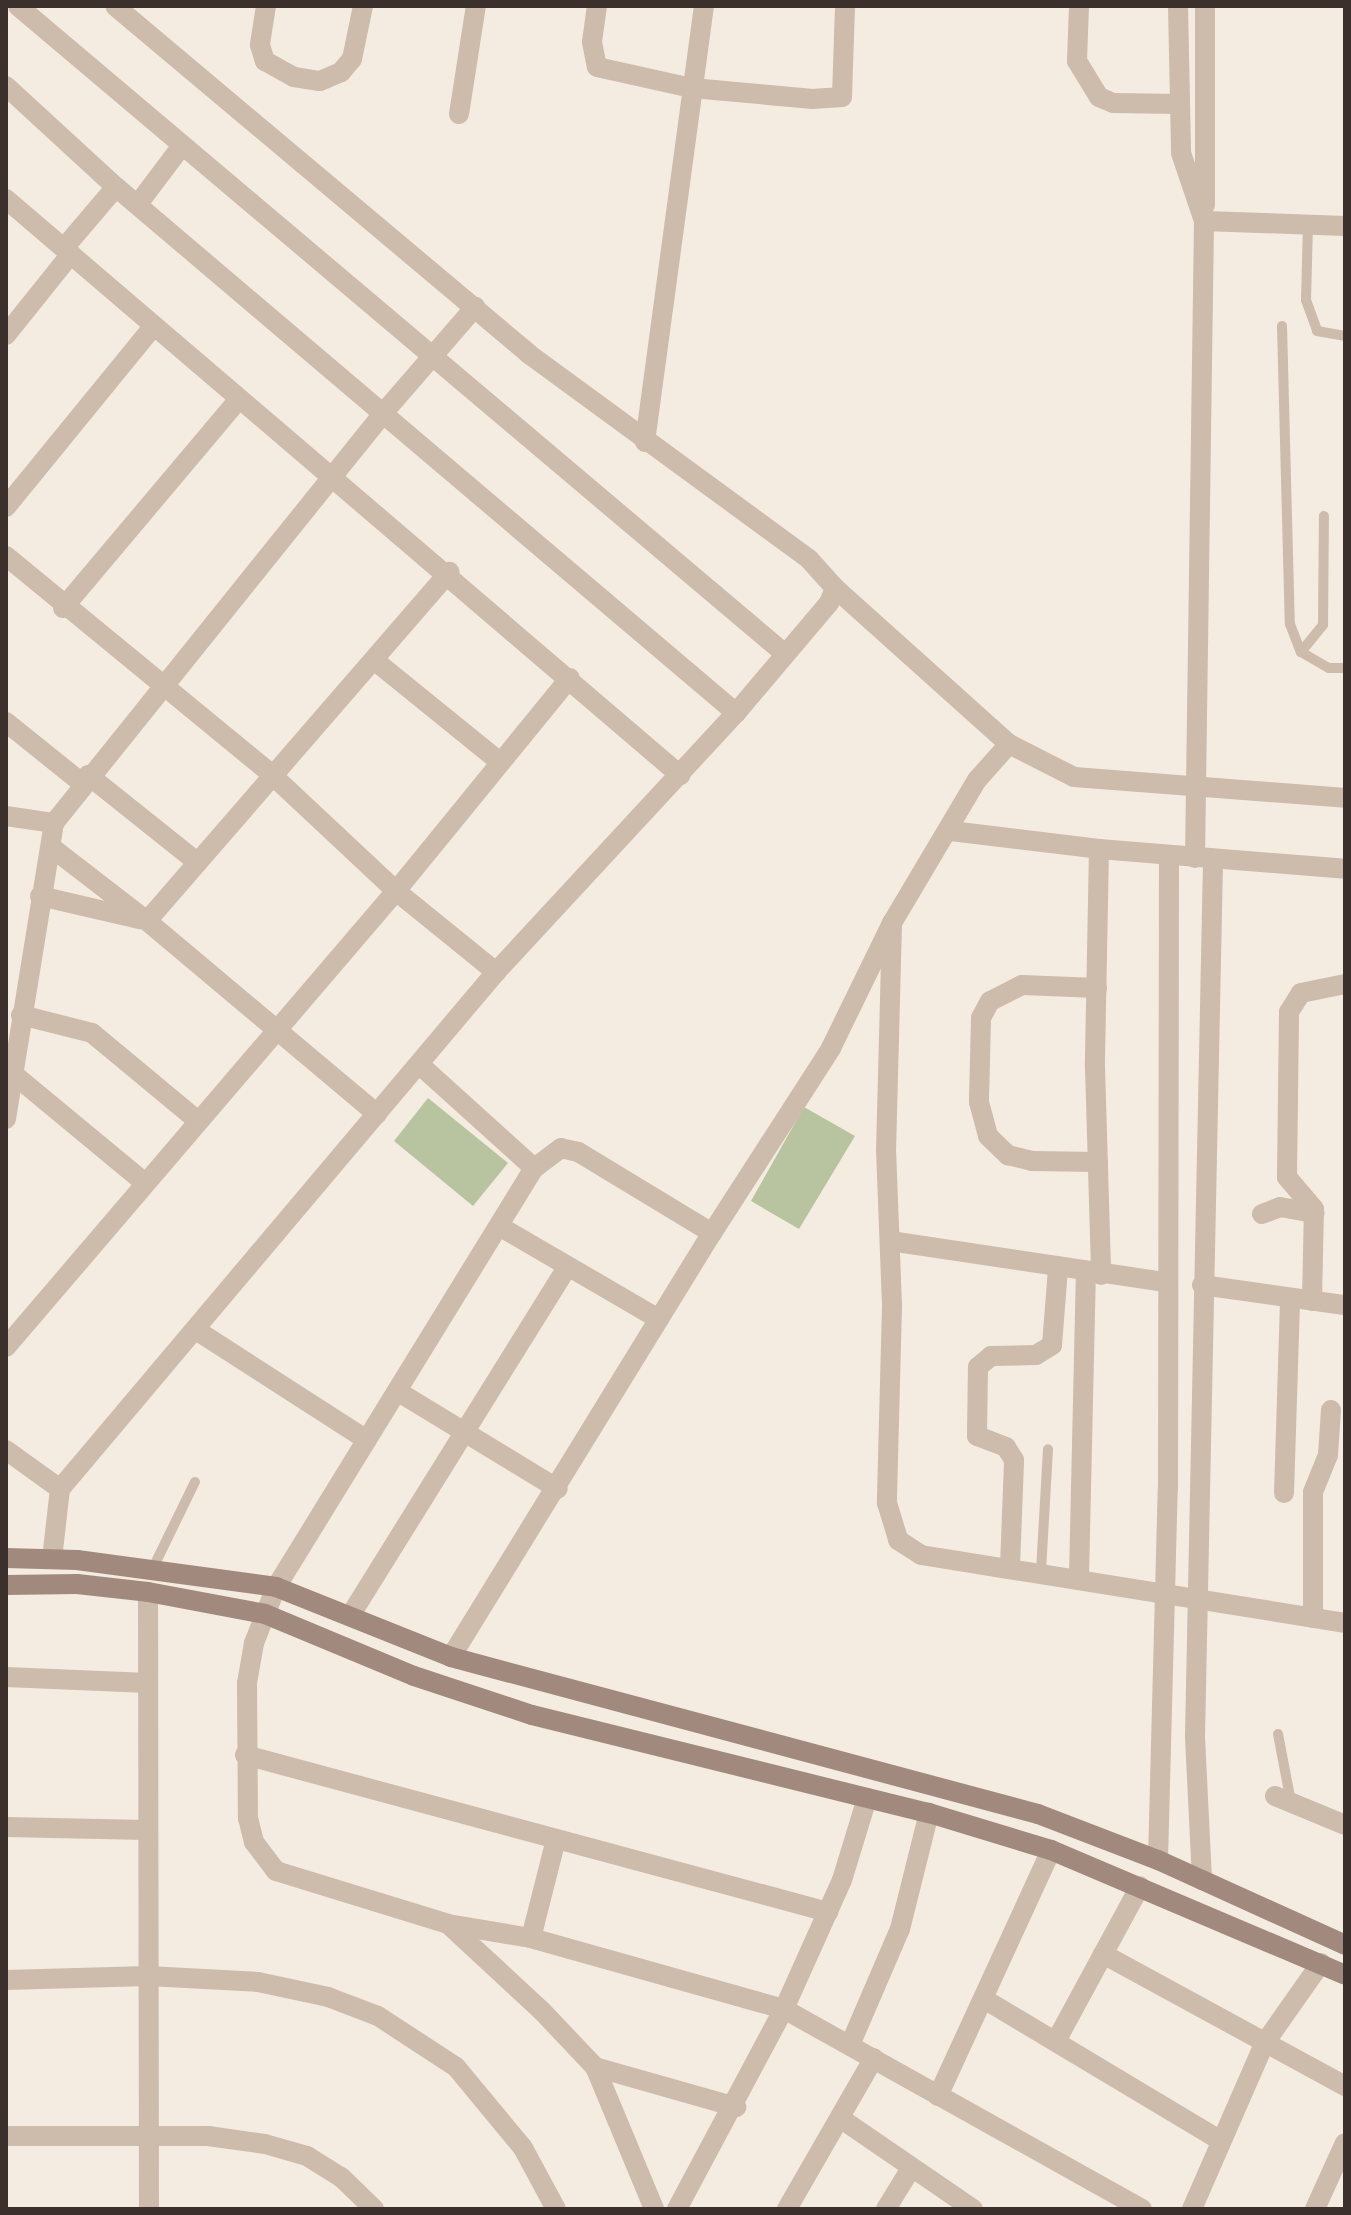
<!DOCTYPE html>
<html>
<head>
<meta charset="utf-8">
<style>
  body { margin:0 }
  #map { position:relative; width:1351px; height:2215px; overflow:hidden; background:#f4ebe1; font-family:Arial,sans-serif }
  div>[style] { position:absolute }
  .green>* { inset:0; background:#b8c4a0 }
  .lane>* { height:10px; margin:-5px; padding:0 5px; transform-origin:5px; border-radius:5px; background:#cdbbac }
  .street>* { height:20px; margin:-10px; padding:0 10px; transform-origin:10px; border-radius:10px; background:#cdbbac }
  .secondary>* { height:20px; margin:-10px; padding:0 10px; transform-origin:10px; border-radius:10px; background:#a18a7d }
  span { translate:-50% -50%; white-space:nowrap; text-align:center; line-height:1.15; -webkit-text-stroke:8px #fbf5ee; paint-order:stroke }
  .frame { position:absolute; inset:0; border:8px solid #3b302b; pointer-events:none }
</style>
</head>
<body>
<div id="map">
  <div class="green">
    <i style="clip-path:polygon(428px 1098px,508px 1163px,473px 1206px,394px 1141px)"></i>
    <i style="clip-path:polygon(804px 1107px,855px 1136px,799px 1229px,751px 1201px)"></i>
  </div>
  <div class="lane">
    <i style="left:1308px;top:224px;width:76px;rotate:91.5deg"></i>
    <i style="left:1306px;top:300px;width:33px;rotate:70deg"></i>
    <i style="left:1317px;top:331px;width:28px;rotate:10deg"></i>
    <i style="left:1282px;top:326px;width:298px;rotate:88.5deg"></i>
    <i style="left:1290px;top:624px;width:30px;rotate:69deg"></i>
    <i style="left:1301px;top:652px;width:32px;rotate:30deg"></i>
    <i style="left:1329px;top:668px;width:16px"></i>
    <i style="left:1301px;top:652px;width:35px;rotate:-51deg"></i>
    <i style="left:1323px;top:625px;width:109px;rotate:-89.5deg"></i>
    <i style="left:152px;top:1570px;width:98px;rotate:-64deg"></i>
    <i style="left:1041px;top:1571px;width:122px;rotate:-86.7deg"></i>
    <i style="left:1278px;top:1734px;width:69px;rotate:79.2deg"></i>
  </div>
  <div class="street">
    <i style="left:18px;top:6px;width:1004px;rotate:40.19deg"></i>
    <i style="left:266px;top:6px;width:39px;rotate:99deg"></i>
    <i style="left:260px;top:45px;width:17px;rotate:73deg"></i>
    <i style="left:265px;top:61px;width:33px;rotate:29deg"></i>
    <i style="left:294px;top:77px;width:26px;rotate:9deg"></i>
    <i style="left:320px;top:81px;width:23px;rotate:-23deg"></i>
    <i style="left:341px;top:72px;width:17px;rotate:-50deg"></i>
    <i style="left:352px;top:59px;width:54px;rotate:-78.3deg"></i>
    <i style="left:597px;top:6px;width:36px;rotate:98deg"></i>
    <i style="left:592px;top:42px;width:25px;rotate:79deg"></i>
    <i style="left:597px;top:67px;width:97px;rotate:12.5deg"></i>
    <i style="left:692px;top:88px;width:121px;rotate:5.2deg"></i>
    <i style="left:812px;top:99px;width:30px;rotate:-4deg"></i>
    <i style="left:842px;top:97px;width:91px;rotate:-88.1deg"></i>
    <i style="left:1079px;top:6px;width:55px;rotate:92.1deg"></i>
    <i style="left:1077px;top:61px;width:42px;rotate:58.6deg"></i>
    <i style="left:1099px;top:97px;width:15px;rotate:23deg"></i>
    <i style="left:1113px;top:103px;width:65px;rotate:0.9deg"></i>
    <i style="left:1178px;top:6px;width:147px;rotate:88.8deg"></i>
    <i style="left:1181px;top:153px;width:72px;rotate:71.3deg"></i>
    <i style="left:6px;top:86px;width:149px;rotate:42.6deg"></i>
    <i style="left:116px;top:187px;width:813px;rotate:40.31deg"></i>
    <i style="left:459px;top:114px;width:109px;rotate:-81.1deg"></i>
    <i style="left:6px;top:199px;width:887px;rotate:40.52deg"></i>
    <i style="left:138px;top:204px;width:71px;rotate:-53deg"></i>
    <i style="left:1205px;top:205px;width:199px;rotate:-90deg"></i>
    <i style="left:64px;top:248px;width:80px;rotate:-49.6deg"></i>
    <i style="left:6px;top:335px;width:104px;rotate:-51.3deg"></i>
    <i style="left:645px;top:442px;width:440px;rotate:-82.3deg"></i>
    <i style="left:6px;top:507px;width:232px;rotate:-50.8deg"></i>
    <i style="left:6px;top:556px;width:342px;rotate:39.4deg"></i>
    <i style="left:270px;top:773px;width:173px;rotate:43.1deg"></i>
    <i style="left:396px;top:891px;width:129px;rotate:39deg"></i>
    <i style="left:835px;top:588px;width:234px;rotate:41.9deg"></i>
    <i style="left:1009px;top:744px;width:73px;rotate:26.9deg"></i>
    <i style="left:1074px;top:777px;width:272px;rotate:4.4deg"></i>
    <i style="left:63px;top:608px;width:273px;rotate:-49.9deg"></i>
    <i style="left:374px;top:660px;width:162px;rotate:39deg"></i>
    <i style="left:6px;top:722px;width:97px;rotate:38.8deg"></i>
    <i style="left:88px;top:775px;width:139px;rotate:38.6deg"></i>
    <i style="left:6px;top:816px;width:49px;rotate:8.3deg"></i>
    <i style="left:951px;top:831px;width:149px;rotate:6.9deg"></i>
    <i style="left:1099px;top:849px;width:247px;rotate:4.6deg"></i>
    <i style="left:51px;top:847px;width:121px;rotate:37.6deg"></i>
    <i style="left:1099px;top:849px;width:218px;rotate:91.1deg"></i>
    <i style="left:1095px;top:1067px;width:208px;rotate:88.3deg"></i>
    <i style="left:1195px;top:858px;width:637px;rotate:-89.19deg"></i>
    <i style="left:1204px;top:221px;width:141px;rotate:2deg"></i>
    <i style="left:40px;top:896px;width:102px;rotate:13.1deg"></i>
    <i style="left:892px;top:923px;width:226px;rotate:91.5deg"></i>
    <i style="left:886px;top:1149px;width:157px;rotate:87.8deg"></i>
    <i style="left:892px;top:1306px;width:197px;rotate:91.5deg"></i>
    <i style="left:887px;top:1503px;width:39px;rotate:73deg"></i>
    <i style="left:898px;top:1540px;width:27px;rotate:33deg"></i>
    <i style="left:921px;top:1555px;width:429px;rotate:9.1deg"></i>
    <i style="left:1097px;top:988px;width:75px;rotate:-177.7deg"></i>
    <i style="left:1022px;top:985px;width:36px;rotate:153deg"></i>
    <i style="left:990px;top:1001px;width:19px;rotate:118deg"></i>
    <i style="left:981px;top:1018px;width:84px;rotate:91.4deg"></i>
    <i style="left:979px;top:1102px;width:35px;rotate:75deg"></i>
    <i style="left:988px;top:1136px;width:28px;rotate:44deg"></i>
    <i style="left:1008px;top:1155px;width:25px;rotate:14deg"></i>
    <i style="left:1032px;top:1161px;width:66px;rotate:0.9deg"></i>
    <i style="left:21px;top:1015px;width:73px;rotate:14.2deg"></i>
    <i style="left:92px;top:1033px;width:138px;rotate:39.7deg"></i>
    <i style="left:420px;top:1065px;width:154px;rotate:42.1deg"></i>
    <i style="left:6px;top:1068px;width:180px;rotate:39.6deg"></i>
    <i style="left:377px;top:1114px;width:300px;rotate:-140deg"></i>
    <i style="left:147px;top:921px;width:462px;rotate:-49.1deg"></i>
    <i style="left:6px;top:1119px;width:300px;rotate:-80.8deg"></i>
    <i style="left:54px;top:823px;width:528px;rotate:-51.22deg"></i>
    <i style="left:385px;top:411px;width:138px;rotate:-49.1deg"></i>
    <i style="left:1262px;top:1214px;width:19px;rotate:-21deg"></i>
    <i style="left:1280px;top:1207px;width:35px;rotate:10deg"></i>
    <i style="left:499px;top:1226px;width:185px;rotate:30.2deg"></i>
    <i style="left:712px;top:1233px;width:220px;rotate:-57.2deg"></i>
    <i style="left:831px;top:1048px;width:139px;rotate:-64deg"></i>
    <i style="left:892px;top:923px;width:166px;rotate:-59.3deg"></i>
    <i style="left:977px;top:780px;width:48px;rotate:-48.4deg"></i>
    <i style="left:890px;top:1241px;width:277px;rotate:8.5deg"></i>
    <i style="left:1202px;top:1285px;width:144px;rotate:8deg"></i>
    <i style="left:1312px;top:1301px;width:92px;rotate:-88.8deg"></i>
    <i style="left:1314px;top:1209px;width:42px;rotate:-130.2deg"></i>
    <i style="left:1287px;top:1177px;width:165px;rotate:-89.3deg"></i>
    <i style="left:1289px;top:1012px;width:22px;rotate:-58deg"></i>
    <i style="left:1301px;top:993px;width:45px;rotate:-11.6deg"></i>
    <i style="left:196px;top:1330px;width:203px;rotate:32.8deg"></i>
    <i style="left:6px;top:1347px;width:600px;rotate:-49.46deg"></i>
    <i style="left:396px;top:891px;width:275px;rotate:-50.8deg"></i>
    <i style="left:397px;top:1391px;width:188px;rotate:31.3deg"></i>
    <i style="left:6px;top:1450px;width:67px;rotate:35.8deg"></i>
    <i style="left:1284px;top:1493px;width:195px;rotate:-88.2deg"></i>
    <i style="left:52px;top:1559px;width:70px;rotate:-83.5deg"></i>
    <i style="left:60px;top:1489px;width:676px;rotate:-49.86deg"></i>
    <i style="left:496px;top:972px;width:353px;rotate:-47.2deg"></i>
    <i style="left:736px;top:713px;width:144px;rotate:-49.8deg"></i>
    <i style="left:829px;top:603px;width:16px;rotate:-68deg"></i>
    <i style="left:835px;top:588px;width:39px;rotate:-132deg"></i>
    <i style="left:809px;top:559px;width:348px;rotate:-143.8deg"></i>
    <i style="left:528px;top:353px;width:539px;rotate:-139.96deg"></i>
    <i style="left:1010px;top:1566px;width:106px;rotate:-87.8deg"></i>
    <i style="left:1014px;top:1460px;width:15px;rotate:-122deg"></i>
    <i style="left:1006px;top:1447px;width:31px;rotate:-159deg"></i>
    <i style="left:977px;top:1436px;width:69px;rotate:-89.2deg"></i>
    <i style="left:978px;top:1367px;width:17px;rotate:-40deg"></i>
    <i style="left:991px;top:1356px;width:45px;rotate:-1.3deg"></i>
    <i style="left:1036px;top:1355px;width:19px;rotate:-32deg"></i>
    <i style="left:1052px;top:1345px;width:77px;rotate:-85.5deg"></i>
    <i style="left:1079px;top:1577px;width:304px;rotate:-88.7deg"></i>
    <i style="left:148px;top:1592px;width:617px;rotate:89.91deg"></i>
    <i style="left:350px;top:1616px;width:410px;rotate:-58.1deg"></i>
    <i style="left:1313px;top:1618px;width:126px;rotate:-90deg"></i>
    <i style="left:1313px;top:1492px;width:40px;rotate:-68deg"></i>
    <i style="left:1328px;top:1455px;width:45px;rotate:-86.2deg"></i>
    <i style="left:451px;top:1657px;width:498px;rotate:-58.4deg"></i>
    <i style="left:712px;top:1233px;width:157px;rotate:-148.8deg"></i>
    <i style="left:578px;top:1152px;width:17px;rotate:-167deg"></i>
    <i style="left:561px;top:1148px;width:34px;rotate:143deg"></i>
    <i style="left:534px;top:1168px;width:492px;rotate:121.6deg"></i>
    <i style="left:276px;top:1587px;width:60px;rotate:111.4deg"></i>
    <i style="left:254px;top:1643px;width:41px;rotate:99.9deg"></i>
    <i style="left:247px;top:1683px;width:135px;rotate:89.6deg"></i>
    <i style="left:248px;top:1818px;width:25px;rotate:76deg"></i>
    <i style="left:254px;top:1842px;width:36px;rotate:53deg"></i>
    <i style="left:276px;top:1871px;width:180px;rotate:17.1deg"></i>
    <i style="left:448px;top:1924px;width:128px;rotate:42.8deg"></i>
    <i style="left:542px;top:2011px;width:77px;rotate:46.6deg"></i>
    <i style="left:595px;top:2067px;width:154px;rotate:67.4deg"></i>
    <i style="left:6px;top:1677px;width:142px;rotate:2.4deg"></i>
    <i style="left:245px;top:1755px;width:604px;rotate:15.07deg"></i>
    <i style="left:1275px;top:1796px;width:76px;rotate:22.5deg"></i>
    <i style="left:6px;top:1827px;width:141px;rotate:1.2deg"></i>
    <i style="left:1158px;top:1860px;width:372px;rotate:-88.5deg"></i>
    <i style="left:1168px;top:1488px;width:632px;rotate:-89.91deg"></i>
    <i style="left:1202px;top:1880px;width:144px;rotate:-92.8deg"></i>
    <i style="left:1195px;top:1736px;width:877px;rotate:-88.82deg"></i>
    <i style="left:448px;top:1924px;width:84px;rotate:9.6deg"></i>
    <i style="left:531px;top:1938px;width:263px;rotate:15.7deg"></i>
    <i style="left:784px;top:2009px;width:410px;rotate:29.2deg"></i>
    <i style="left:531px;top:1938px;width:102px;rotate:-75.8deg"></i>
    <i style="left:1103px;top:1954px;width:276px;rotate:28.6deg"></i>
    <i style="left:6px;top:1980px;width:142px;rotate:-1.6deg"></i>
    <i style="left:148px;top:1976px;width:110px;rotate:3.1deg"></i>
    <i style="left:258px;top:1982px;width:72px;rotate:12.1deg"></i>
    <i style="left:328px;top:1997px;width:53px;rotate:20.8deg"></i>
    <i style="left:378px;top:2016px;width:93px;rotate:33.2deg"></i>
    <i style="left:456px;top:2067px;width:105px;rotate:50.4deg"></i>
    <i style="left:523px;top:2148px;width:69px;rotate:61.6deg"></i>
    <i style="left:984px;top:1999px;width:275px;rotate:30.9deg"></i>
    <i style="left:1056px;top:2041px;width:176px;rotate:-61.5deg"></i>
    <i style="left:850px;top:2045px;width:126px;rotate:-66.7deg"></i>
    <i style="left:900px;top:1929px;width:120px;rotate:-76deg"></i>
    <i style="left:595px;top:2067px;width:147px;rotate:15.8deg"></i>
    <i style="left:938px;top:2096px;width:271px;rotate:-65.3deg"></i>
    <i style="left:840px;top:2118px;width:161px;rotate:34.4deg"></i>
    <i style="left:6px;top:2136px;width:202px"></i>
    <i style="left:208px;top:2136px;width:58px;rotate:8deg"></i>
    <i style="left:265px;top:2144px;width:44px;rotate:15.9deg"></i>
    <i style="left:307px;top:2156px;width:40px;rotate:32deg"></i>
    <i style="left:341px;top:2177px;width:46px;rotate:44.1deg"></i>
    <i style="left:677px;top:2209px;width:227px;rotate:-61.9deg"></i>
    <i style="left:784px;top:2009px;width:141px;rotate:-65.8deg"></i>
    <i style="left:842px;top:1880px;width:86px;rotate:-73deg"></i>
    <i style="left:787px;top:2209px;width:174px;rotate:-60.1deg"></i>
    <i style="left:886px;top:2209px;width:46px;rotate:-58.4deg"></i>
    <i style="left:1192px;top:2209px;width:180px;rotate:-66.4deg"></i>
    <i style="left:1264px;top:2044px;width:99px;rotate:-54.9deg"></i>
    <i style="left:1315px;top:2209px;width:72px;rotate:-65.6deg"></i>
  </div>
  <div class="secondary">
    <i style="left:6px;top:1558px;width:71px;rotate:1.6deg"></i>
    <i style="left:77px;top:1560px;width:201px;rotate:7.7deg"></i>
    <i style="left:276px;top:1587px;width:188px;rotate:21.8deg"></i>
    <i style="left:451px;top:1657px;width:608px;rotate:14.97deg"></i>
    <i style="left:1038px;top:1814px;width:129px;rotate:21deg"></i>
    <i style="left:1158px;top:1860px;width:205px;rotate:24.4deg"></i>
    <i style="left:6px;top:1585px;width:71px;rotate:-0.8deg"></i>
    <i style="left:77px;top:1584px;width:71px;rotate:6.4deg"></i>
    <i style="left:148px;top:1592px;width:119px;rotate:10.6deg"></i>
    <i style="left:265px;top:1614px;width:161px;rotate:22.6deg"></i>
    <i style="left:414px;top:1676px;width:124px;rotate:18.3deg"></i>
    <i style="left:532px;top:1715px;width:409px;rotate:13.9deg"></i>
    <i style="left:929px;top:1813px;width:127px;rotate:16.9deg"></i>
    <i style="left:1051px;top:1850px;width:319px;rotate:23deg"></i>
  </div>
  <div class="frame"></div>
</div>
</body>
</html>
